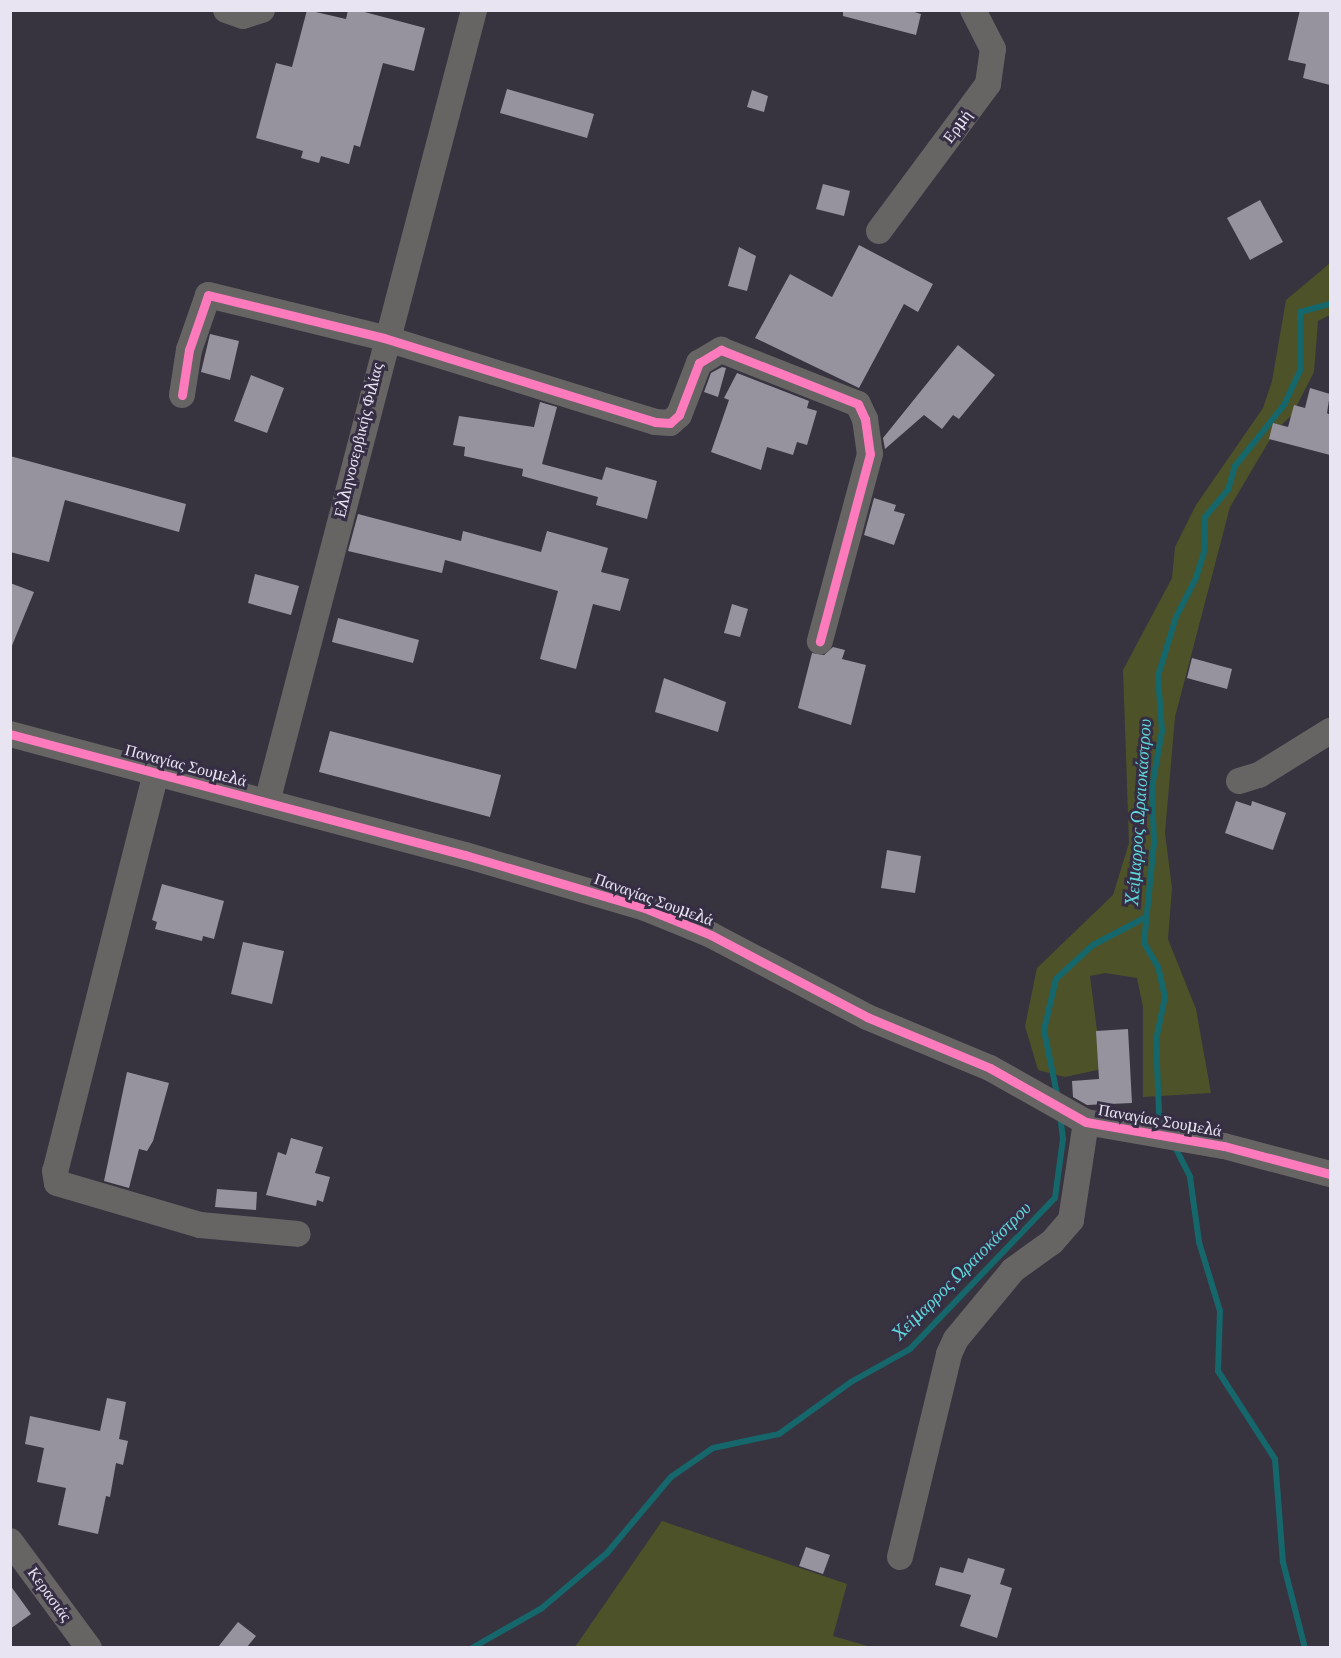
<!DOCTYPE html>
<html>
<head>
<meta charset="utf-8">
<style>
  body { margin:0 }
  #map { position:relative; width:1341px; height:1658px; overflow:hidden; background:#37333f; font-family:Merriweather,serif }
  div>[style] { position:absolute }
  .green>* { inset:0; background:#4e5229 }
  .stream>* { height:6px; margin:-3px; padding:0 3px; transform-origin:3px; border-radius:3px; background:#15676b }
  .building>* { inset:0; background:#97939e }
  .minor>* { height:26px; margin:-13px; padding:0 13px; transform-origin:13px; border-radius:13px; background:#676464 }
  .cycleway>* { height:9px; margin:-4.5px; padding:0 4.5px; transform-origin:4.5px; border-radius:4.5px; background:#fd7abc }
  span { translate:-50% -50%; white-space:nowrap; text-align:center; line-height:1.15; -webkit-text-stroke:6px #352e44; paint-order:stroke }
  .street-label { font-size:16px; color:#e8e4f2 }
  .water-label { font-size:18px; color:#5fd8dc; font-style:italic }
  .frame { position:absolute; inset:0; border:12px solid #e8e4f2; pointer-events:none }
</style>
</head>
<body>
<div id="map">
  <div class="green">
    <i style="clip-path:polygon(1330px 263px,1330px 315px,1318px 321px,1314px 372px,1292px 415px,1275px 431px,1230px 507px,1175px 717px,1165px 833px,1172px 888px,1168px 939px,1196px 1009px,1211px 1093px,1143px 1097px,1143px 1007px,1137px 978px,1105px 973px,1090px 976px,1102px 1069px,1065px 1077px,1038px 1070px,1025px 1026px,1037px 968px,1113px 895px,1129px 843px,1123px 670px,1172px 578px,1175px 547px,1196px 505px,1263px 408px,1272px 381px,1286px 300px)"></i>
    <i style="clip-path:polygon(662px 1521px,847px 1584px,833px 1636px,871px 1647px,575px 1647px)"></i>
  </div>
  <div class="stream">
    <i style="left:1058px;top:1099px;width:70px;rotate:-101.5deg"></i>
    <i style="left:1044px;top:1030px;width:52px;rotate:-76.8deg"></i>
    <i style="left:1056px;top:979px;width:50px;rotate:-42.6deg"></i>
    <i style="left:1093px;top:945px;width:60px;rotate:-27.8deg"></i>
    <i style="left:1167px;top:1130px;width:20px;rotate:-114deg"></i>
    <i style="left:1159px;top:1112px;width:72px;rotate:-92.4deg"></i>
    <i style="left:1156px;top:1040px;width:44px;rotate:-78.2deg"></i>
    <i style="left:1165px;top:997px;width:31px;rotate:-103deg"></i>
    <i style="left:1158px;top:967px;width:28px;rotate:-120deg"></i>
    <i style="left:1144px;top:943px;width:100px;rotate:-84.3deg"></i>
    <i style="left:1154px;top:843px;width:56px;rotate:-92deg"></i>
    <i style="left:1152px;top:787px;width:57px;rotate:-79.9deg"></i>
    <i style="left:1162px;top:731px;width:55px;rotate:-94.2deg"></i>
    <i style="left:1158px;top:676px;width:62px;rotate:-73deg"></i>
    <i style="left:1176px;top:617px;width:44px;rotate:-62.9deg"></i>
    <i style="left:1196px;top:578px;width:28px;rotate:-73deg"></i>
    <i style="left:1204px;top:551px;width:34px;rotate:-88deg"></i>
    <i style="left:1205px;top:517px;width:35px;rotate:-50deg"></i>
    <i style="left:1228px;top:490px;width:25px;rotate:-74deg"></i>
    <i style="left:1235px;top:466px;width:78px;rotate:-51.2deg"></i>
    <i style="left:1284px;top:405px;width:38px;rotate:-65deg"></i>
    <i style="left:1300px;top:370px;width:58px;rotate:-90deg"></i>
    <i style="left:1300px;top:312px;width:31px;rotate:-15deg"></i>
    <i style="left:1174px;top:1145px;width:36px;rotate:63deg"></i>
    <i style="left:1190px;top:1177px;width:66px;rotate:82.1deg"></i>
    <i style="left:1199px;top:1242px;width:72px;rotate:73.1deg"></i>
    <i style="left:1220px;top:1311px;width:60px;rotate:91.9deg"></i>
    <i style="left:1218px;top:1371px;width:105px;rotate:57.1deg"></i>
    <i style="left:1275px;top:1459px;width:103px;rotate:85.6deg"></i>
    <i style="left:1283px;top:1562px;width:89px;rotate:75.7deg"></i>
    <i style="left:472px;top:1648px;width:81px;rotate:-29.7deg"></i>
    <i style="left:542px;top:1608px;width:85px;rotate:-40.2deg"></i>
    <i style="left:607px;top:1553px;width:99px;rotate:-49.9deg"></i>
    <i style="left:671px;top:1477px;width:51px;rotate:-34.6deg"></i>
    <i style="left:713px;top:1448px;width:67px;rotate:-12deg"></i>
    <i style="left:779px;top:1434px;width:89px;rotate:-35.8deg"></i>
    <i style="left:851px;top:1382px;width:68px;rotate:-29.2deg"></i>
    <i style="left:910px;top:1349px;width:209px;rotate:-46.2deg"></i>
    <i style="left:1055px;top:1198px;width:60px;rotate:-82.3deg"></i>
    <i style="left:1063px;top:1139px;width:24px;rotate:-97deg"></i>
  </div>
  <div class="building">
    <i style="clip-path:polygon(307px 10px,346px 19px,348px 10px,357px 10px,425px 28px,414px 71px,383px 63px,360px 147px,354px 145px,349px 164px,321px 156px,319px 163px,301px 158px,303px 151px,256px 138px,276px 63px,292px 67px)"></i>
    <i style="clip-path:polygon(843px 10px,908px 10px,921px 14px,916px 35px,843px 16px)"></i>
    <i style="clip-path:polygon(1300px 10px,1330px 10px,1330px 85px,1303px 78px,1306px 64px,1288px 60px)"></i>
    <i style="clip-path:polygon(507px 89px,594px 114px,587px 138px,500px 113px)"></i>
    <i style="clip-path:polygon(752px 90px,768px 96px,764px 112px,747px 107px)"></i>
    <i style="clip-path:polygon(823px 184px,850px 191px,844px 216px,816px 209px)"></i>
    <i style="clip-path:polygon(1260px 200px,1283px 242px,1250px 260px,1227px 218px)"></i>
    <i style="clip-path:polygon(859px 245px,933px 284px,918px 312px,904px 304px,859px 388px,755px 338px,790px 274px,832px 297px)"></i>
    <i style="clip-path:polygon(739px 247px,756px 256px,747px 291px,728px 286px)"></i>
    <i style="clip-path:polygon(210px 334px,239px 341px,230px 380px,201px 372px)"></i>
    <i style="clip-path:polygon(958px 345px,995px 375px,959px 419px,953px 415px,942px 429px,924px 415px,885px 449px,883px 438px)"></i>
    <i style="clip-path:polygon(722px 367px,726px 368px,718px 397px,704px 392px,711px 373px)"></i>
    <i style="clip-path:polygon(737px 373px,809px 401px,807px 408px,817px 411px,807px 445px,797px 442px,793px 455px,767px 447px,761px 470px,711px 452px,729px 400px,724px 398px)"></i>
    <i style="clip-path:polygon(251px 375px,284px 388px,267px 433px,234px 421px)"></i>
    <i style="clip-path:polygon(1310px 388px,1330px 394px,1327px 413px,1330px 415px,1330px 455px,1269px 439px,1273px 423px,1288px 427px,1294px 405px,1305px 408px)"></i>
    <i style="clip-path:polygon(540px 402px,557px 407px,542px 464px,602px 480px,606px 467px,657px 481px,647px 519px,596px 505px,598px 497px,522px 476px,523px 469px,464px 456px,465px 447px,453px 445px,459px 416px,534px 427px)"></i>
    <i style="clip-path:polygon(10px 456px,186px 504px,179px 532px,65px 500px,49px 562px,10px 552px)"></i>
    <i style="clip-path:polygon(874px 498px,896px 505px,894px 511px,905px 514px,894px 545px,864px 535px)"></i>
    <i style="clip-path:polygon(358px 514px,461px 541px,463px 531px,541px 552px,547px 531px,608px 548px,601px 572px,629px 579px,620px 611px,593px 604px,576px 669px,540px 659px,558px 591px,445px 560px,442px 573px,348px 551px)"></i>
    <i style="clip-path:polygon(255px 574px,299px 586px,291px 615px,248px 603px)"></i>
    <i style="clip-path:polygon(10px 583px,34px 592px,11px 648px,10px 648px)"></i>
    <i style="clip-path:polygon(732px 604px,748px 609px,740px 637px,724px 633px)"></i>
    <i style="clip-path:polygon(338px 618px,419px 640px,413px 663px,332px 642px)"></i>
    <i style="clip-path:polygon(833px 647px,845px 650px,842px 659px,866px 665px,851px 725px,798px 708px,812px 653px,824px 655px)"></i>
    <i style="clip-path:polygon(1192px 658px,1232px 669px,1227px 689px,1187px 678px)"></i>
    <i style="clip-path:polygon(664px 678px,726px 702px,718px 732px,655px 712px)"></i>
    <i style="clip-path:polygon(330px 731px,501px 775px,490px 817px,319px 772px)"></i>
    <i style="clip-path:polygon(1236px 801px,1251px 806px,1252px 801px,1286px 813px,1273px 850px,1225px 833px)"></i>
    <i style="clip-path:polygon(887px 850px,921px 856px,915px 893px,881px 888px)"></i>
    <i style="clip-path:polygon(162px 884px,224px 901px,214px 939px,203px 936px,202px 941px,155px 929px,157px 922px,152px 920px)"></i>
    <i style="clip-path:polygon(243px 942px,284px 951px,272px 1004px,231px 994px)"></i>
    <i style="clip-path:polygon(1128px 1029px,1132px 1103px,1087px 1105px,1073px 1097px,1072px 1081px,1099px 1079px,1096px 1031px)"></i>
    <i style="clip-path:polygon(127px 1072px,169px 1083px,153px 1141px,147px 1151px,139px 1149px,129px 1188px,104px 1181px)"></i>
    <i style="clip-path:polygon(291px 1138px,323px 1147px,315px 1173px,330px 1177px,323px 1202px,317px 1200px,316px 1206px,266px 1195px,278px 1152px,286px 1155px)"></i>
    <i style="clip-path:polygon(217px 1189px,257px 1192px,256px 1210px,215px 1207px)"></i>
    <i style="clip-path:polygon(107px 1398px,126px 1402px,119px 1439px,128px 1441px,123px 1465px,116px 1463px,110px 1497px,106px 1496px,98px 1534px,58px 1525px,66px 1488px,37px 1482px,44px 1448px,25px 1444px,30px 1416px,100px 1431px)"></i>
    <i style="clip-path:polygon(806px 1547px,830px 1555px,823px 1574px,799px 1566px)"></i>
    <i style="clip-path:polygon(968px 1558px,1005px 1569px,1000px 1584px,1012px 1588px,997px 1638px,960px 1626px,971px 1595px,935px 1585px,940px 1567px,963px 1573px)"></i>
    <i style="clip-path:polygon(10px 1585px,31px 1614px,10px 1629px)"></i>
    <i style="clip-path:polygon(238px 1622px,256px 1636px,247px 1647px,218px 1647px)"></i>
  </div>
  <div class="minor">
    <i style="left:226px;top:10px;width:18px;rotate:19deg"></i>
    <i style="left:243px;top:16px;width:20px;rotate:-18deg"></i>
    <i style="left:879px;top:231px;width:183px;rotate:-53.4deg"></i>
    <i style="left:988px;top:84px;width:35px;rotate:-82deg"></i>
    <i style="left:993px;top:49px;width:44px;rotate:-117.1deg"></i>
    <i style="left:182px;top:395px;width:46px;rotate:-81.2deg"></i>
    <i style="left:189px;top:350px;width:58px;rotate:-70.9deg"></i>
    <i style="left:208px;top:295px;width:181px;rotate:13.7deg"></i>
    <i style="left:384px;top:338px;width:284px;rotate:17.2deg"></i>
    <i style="left:655px;top:422px;width:15px;rotate:4deg"></i>
    <i style="left:670px;top:423px;width:12px;rotate:-42deg"></i>
    <i style="left:679px;top:415px;width:56px;rotate:-69deg"></i>
    <i style="left:699px;top:363px;width:26px;rotate:-31deg"></i>
    <i style="left:721px;top:350px;width:147px;rotate:21.5deg"></i>
    <i style="left:858px;top:404px;width:17px;rotate:65deg"></i>
    <i style="left:865px;top:419px;width:35px;rotate:82deg"></i>
    <i style="left:870px;top:454px;width:194px;rotate:105deg"></i>
    <i style="left:10px;top:734px;width:471px;rotate:14.9deg"></i>
    <i style="left:465px;top:855px;width:188px;rotate:16.4deg"></i>
    <i style="left:645px;top:908px;width:71px;rotate:22.2deg"></i>
    <i style="left:711px;top:935px;width:176px;rotate:27.7deg"></i>
    <i style="left:867px;top:1017px;width:133px;rotate:22.5deg"></i>
    <i style="left:990px;top:1068px;width:110px;rotate:29.4deg"></i>
    <i style="left:1086px;top:1122px;width:140px;rotate:9.9deg"></i>
    <i style="left:1224px;top:1146px;width:110px;rotate:14.8deg"></i>
    <i style="left:156px;top:773px;width:411px;rotate:104.2deg"></i>
    <i style="left:55px;top:1171px;width:12px;rotate:81deg"></i>
    <i style="left:57px;top:1183px;width:149px;rotate:16.4deg"></i>
    <i style="left:200px;top:1225px;width:98px;rotate:5.2deg"></i>
    <i style="left:1239px;top:781px;width:21px;rotate:-17deg"></i>
    <i style="left:1259px;top:775px;width:84px;rotate:-31.8deg"></i>
    <i style="left:267px;top:802px;width:819px;rotate:-75.35deg"></i>
    <i style="left:10px;top:1541px;width:133px;rotate:53.6deg"></i>
    <i style="left:900px;top:1557px;width:209px;rotate:-76.4deg"></i>
    <i style="left:949px;top:1354px;width:17px;rotate:-65deg"></i>
    <i style="left:956px;top:1339px;width:89px;rotate:-50.4deg"></i>
    <i style="left:1013px;top:1270px;width:48px;rotate:-35.7deg"></i>
    <i style="left:1052px;top:1242px;width:29px;rotate:-49deg"></i>
    <i style="left:1071px;top:1220px;width:99px;rotate:-81.3deg"></i>
  </div>
  <div class="cycleway">
    <i style="left:182px;top:395px;width:46px;rotate:-81.2deg"></i>
    <i style="left:189px;top:350px;width:58px;rotate:-70.9deg"></i>
    <i style="left:208px;top:295px;width:181px;rotate:13.7deg"></i>
    <i style="left:384px;top:338px;width:284px;rotate:17.2deg"></i>
    <i style="left:655px;top:422px;width:15px;rotate:4deg"></i>
    <i style="left:670px;top:423px;width:12px;rotate:-42deg"></i>
    <i style="left:679px;top:415px;width:56px;rotate:-69deg"></i>
    <i style="left:699px;top:363px;width:26px;rotate:-31deg"></i>
    <i style="left:721px;top:350px;width:147px;rotate:21.5deg"></i>
    <i style="left:858px;top:404px;width:17px;rotate:65deg"></i>
    <i style="left:865px;top:419px;width:35px;rotate:82deg"></i>
    <i style="left:870px;top:454px;width:194px;rotate:105deg"></i>
    <i style="left:10px;top:734px;width:471px;rotate:14.9deg"></i>
    <i style="left:465px;top:855px;width:188px;rotate:16.4deg"></i>
    <i style="left:645px;top:908px;width:71px;rotate:22.2deg"></i>
    <i style="left:711px;top:935px;width:176px;rotate:27.7deg"></i>
    <i style="left:867px;top:1017px;width:133px;rotate:22.5deg"></i>
    <i style="left:990px;top:1068px;width:110px;rotate:29.4deg"></i>
    <i style="left:1086px;top:1122px;width:140px;rotate:9.9deg"></i>
    <i style="left:1224px;top:1146px;width:110px;rotate:14.8deg"></i>
  </div>
  <div class="street-label">
    <span style="left:957px;top:126px;rotate:-53deg">Ερμή</span>
    <span style="left:358px;top:440px;rotate:-76deg">Ελληνοσερβικής Φιλίας</span>
    <span style="left:186px;top:765px;rotate:15deg">Παναγίας Σουμελά</span>
    <span style="left:654px;top:899px;rotate:20deg">Παναγίας Σουμελά</span>
    <span style="left:1160px;top:1120px;rotate:10deg">Παναγίας Σουμελά</span>
    <span style="left:50px;top:1594px;rotate:54deg">Κερασιάς</span>
  </div>
  <div class="water-label">
    <span style="left:1139px;top:812px;rotate:-86deg">Χείμαρρος Ωραιοκάστρου</span>
    <span style="left:962px;top:1271px;rotate:-45deg">Χείμαρρος Ωραιοκάστρου</span>
  </div>
  <div class="frame"></div>
</div>
</body>
</html>
